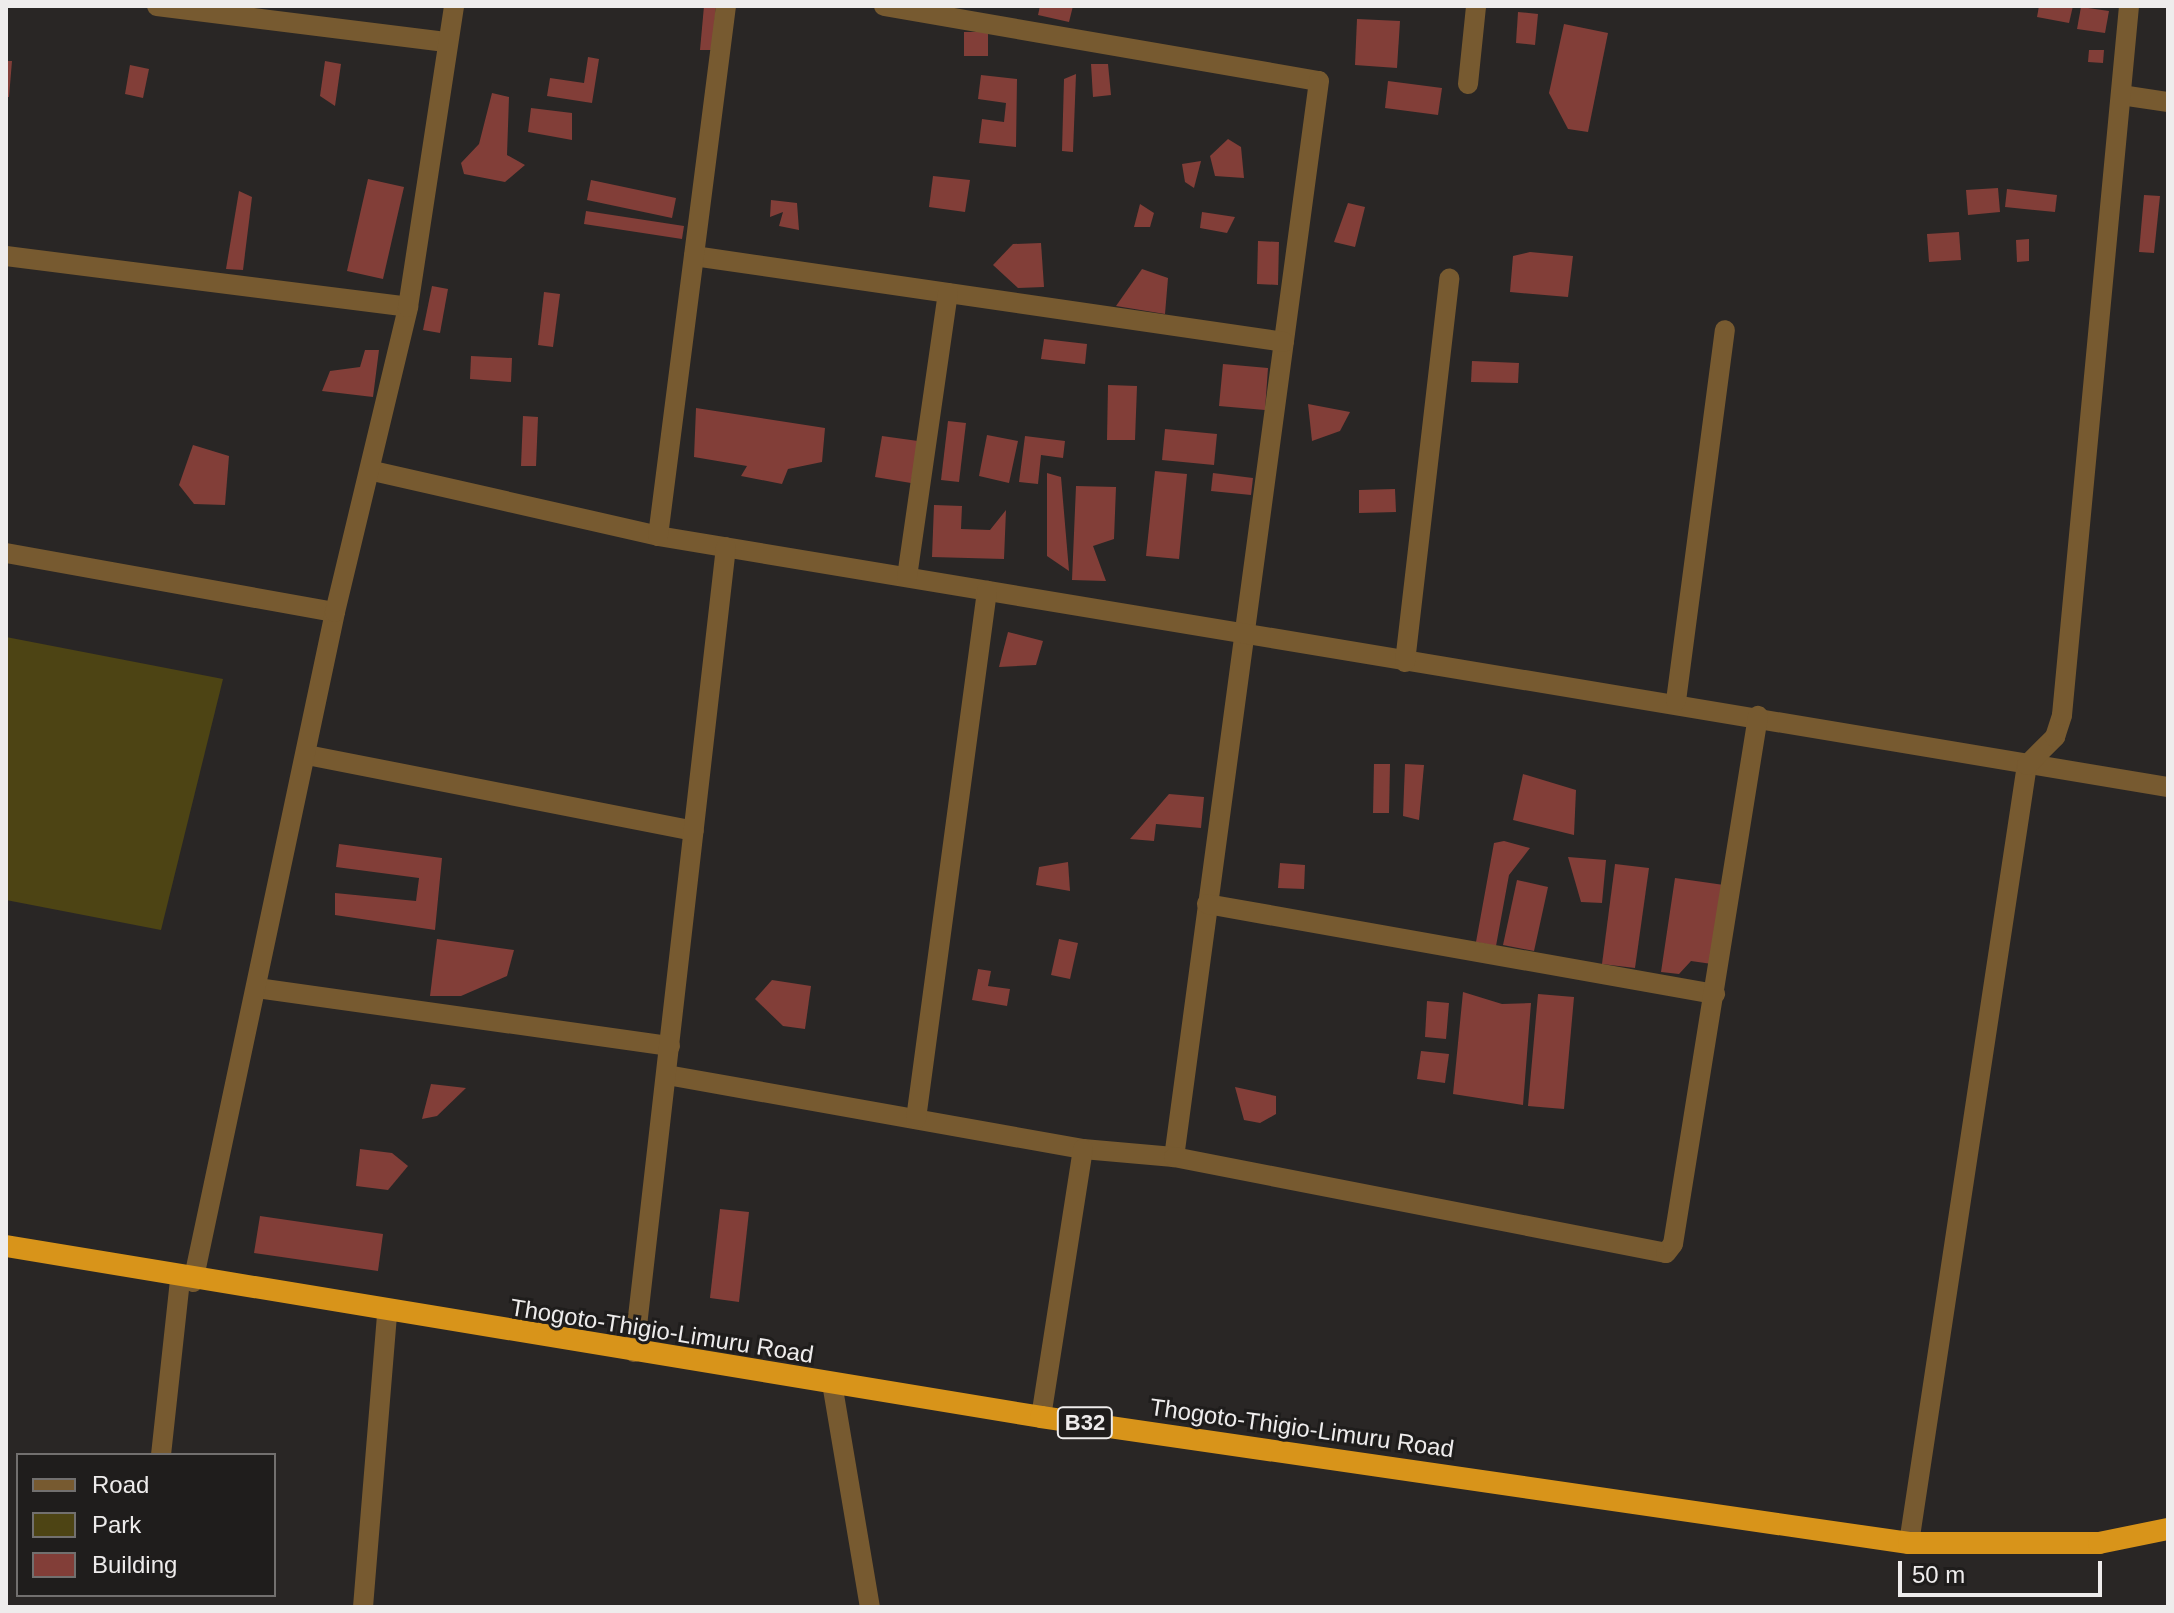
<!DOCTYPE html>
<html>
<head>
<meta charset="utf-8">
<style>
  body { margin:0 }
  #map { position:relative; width:2174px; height:1613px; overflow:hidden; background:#292625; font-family:Arial,sans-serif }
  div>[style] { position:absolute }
  .green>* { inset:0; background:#4d4414 }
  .building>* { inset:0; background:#823e38 }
  .minor>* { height:20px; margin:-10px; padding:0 10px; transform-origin:10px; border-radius:10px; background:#775a30 }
  .trunk>* { height:22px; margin:-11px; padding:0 11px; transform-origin:11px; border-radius:11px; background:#d8941a }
  span { translate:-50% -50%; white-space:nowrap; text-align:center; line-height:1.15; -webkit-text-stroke:6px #1f1d1c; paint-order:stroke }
  .shield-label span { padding:2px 6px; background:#1f1d1c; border:2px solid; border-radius:6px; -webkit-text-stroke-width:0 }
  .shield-label { font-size:22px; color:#eeecec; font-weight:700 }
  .street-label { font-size:24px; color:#eeecec }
  .frame { position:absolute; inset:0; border:8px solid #eeecec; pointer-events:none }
  .legend { position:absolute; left:16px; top:1453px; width:260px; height:144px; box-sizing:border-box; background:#1f1d1c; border:2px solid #72706f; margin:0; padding:10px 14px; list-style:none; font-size:24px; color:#eeecec }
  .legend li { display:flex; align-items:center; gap:16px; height:40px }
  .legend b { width:40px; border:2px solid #72706f }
  .scale { position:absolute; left:1898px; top:1561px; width:204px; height:36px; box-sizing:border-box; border:4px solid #eeecec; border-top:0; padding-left:10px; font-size:24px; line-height:28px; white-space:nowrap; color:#eeecec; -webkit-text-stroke:6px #1f1d1c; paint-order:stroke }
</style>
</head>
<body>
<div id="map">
  <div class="green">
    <i style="clip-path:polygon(6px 637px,223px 679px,161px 930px,6px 900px)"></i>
  </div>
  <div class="building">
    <i style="clip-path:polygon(704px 6px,716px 6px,712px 50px,700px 50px)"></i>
    <i style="clip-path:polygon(1040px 6px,1073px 6px,1069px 22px,1038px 15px)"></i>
    <i style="clip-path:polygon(2039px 6px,2073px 6px,2069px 23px,2037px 17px)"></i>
    <i style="clip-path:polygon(2081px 7px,2109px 11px,2105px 33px,2077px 29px)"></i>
    <i style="clip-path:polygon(1518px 12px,1538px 14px,1535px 45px,1516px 43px)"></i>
    <i style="clip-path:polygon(1357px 19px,1400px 21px,1397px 68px,1355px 65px)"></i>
    <i style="clip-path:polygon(1564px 24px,1608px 33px,1588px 132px,1568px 129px,1549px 93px)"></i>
    <i style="clip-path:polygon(964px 32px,988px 32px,988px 56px,964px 56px)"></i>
    <i style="clip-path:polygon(2089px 50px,2104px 50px,2103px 63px,2088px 62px)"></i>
    <i style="clip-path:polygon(588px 57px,599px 59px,592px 103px,547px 96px,550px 78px,584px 83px)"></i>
    <i style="clip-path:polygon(6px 61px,12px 61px,9px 97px,6px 97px)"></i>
    <i style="clip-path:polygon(325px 61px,341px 64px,335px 106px,320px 96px)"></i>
    <i style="clip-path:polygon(1091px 64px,1108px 64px,1111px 95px,1093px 97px)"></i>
    <i style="clip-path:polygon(130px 65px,149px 69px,143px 98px,125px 94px)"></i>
    <i style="clip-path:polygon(1076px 74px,1073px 152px,1062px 151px,1064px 79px)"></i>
    <i style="clip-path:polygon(981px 75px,1017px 79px,1016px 147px,979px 143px,982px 119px,1004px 122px,1006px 103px,978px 99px)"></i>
    <i style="clip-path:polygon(1388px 81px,1442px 88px,1438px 115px,1385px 108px)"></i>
    <i style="clip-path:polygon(492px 93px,509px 97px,507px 155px,525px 165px,505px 182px,464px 174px,461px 163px,479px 144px)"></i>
    <i style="clip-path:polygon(531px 108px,572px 113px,572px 140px,528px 132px)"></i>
    <i style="clip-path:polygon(1228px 139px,1241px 147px,1244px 178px,1215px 176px,1210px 156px)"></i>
    <i style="clip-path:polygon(1201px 161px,1194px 188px,1185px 182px,1182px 164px)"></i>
    <i style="clip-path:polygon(933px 176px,970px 180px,965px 212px,929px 207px)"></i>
    <i style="clip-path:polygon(368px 179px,404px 187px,383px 279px,347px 271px)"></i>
    <i style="clip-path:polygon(591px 180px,676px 198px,672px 218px,587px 200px)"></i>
    <i style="clip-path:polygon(1998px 188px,2000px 212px,1968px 215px,1966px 190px)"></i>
    <i style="clip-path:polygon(2007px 189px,2057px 195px,2055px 212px,2005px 207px)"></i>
    <i style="clip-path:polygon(239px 191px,252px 197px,243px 270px,226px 269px)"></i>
    <i style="clip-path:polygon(2144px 195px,2160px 196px,2154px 253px,2139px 252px)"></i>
    <i style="clip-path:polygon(771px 200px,797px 203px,799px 230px,779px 226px,783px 212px,770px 217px)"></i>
    <i style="clip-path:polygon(1348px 203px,1365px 207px,1355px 247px,1334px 242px)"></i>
    <i style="clip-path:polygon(1140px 204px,1154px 213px,1150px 227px,1134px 227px)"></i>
    <i style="clip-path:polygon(586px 211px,684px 226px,682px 239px,584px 224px)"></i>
    <i style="clip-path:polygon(1202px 212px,1235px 217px,1227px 233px,1200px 228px)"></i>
    <i style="clip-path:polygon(1959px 232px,1961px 260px,1929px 262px,1927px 234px)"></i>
    <i style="clip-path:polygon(2029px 239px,2029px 261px,2017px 262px,2016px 240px)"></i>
    <i style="clip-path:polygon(1258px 241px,1279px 242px,1278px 285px,1257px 284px)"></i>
    <i style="clip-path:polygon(1041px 243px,1044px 287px,1018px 288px,993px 265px,1013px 244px)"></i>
    <i style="clip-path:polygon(1530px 252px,1573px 256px,1568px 297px,1510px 292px,1513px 256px)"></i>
    <i style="clip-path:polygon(1142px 269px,1168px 278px,1165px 314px,1116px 306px)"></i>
    <i style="clip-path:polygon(432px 286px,448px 289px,440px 333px,423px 330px)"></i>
    <i style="clip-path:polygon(544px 292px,560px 294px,553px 347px,538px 345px)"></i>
    <i style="clip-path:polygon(1044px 339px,1087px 344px,1085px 364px,1041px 359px)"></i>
    <i style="clip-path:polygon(365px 350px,379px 350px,373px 397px,322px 391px,330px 371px,360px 367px)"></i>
    <i style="clip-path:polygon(471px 356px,512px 358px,511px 382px,470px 379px)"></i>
    <i style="clip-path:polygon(1472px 361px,1519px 363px,1518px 383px,1471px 382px)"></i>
    <i style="clip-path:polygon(1223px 364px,1268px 368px,1265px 410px,1219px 406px)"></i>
    <i style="clip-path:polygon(1108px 385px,1137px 386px,1135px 440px,1107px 440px)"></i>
    <i style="clip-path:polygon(1308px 404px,1350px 412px,1340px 431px,1312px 441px)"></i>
    <i style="clip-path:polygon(696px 408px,825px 428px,822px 462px,788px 469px,782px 484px,741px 476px,747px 466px,694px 457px)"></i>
    <i style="clip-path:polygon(523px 416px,538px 417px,536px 466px,521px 466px)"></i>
    <i style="clip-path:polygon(948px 421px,966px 423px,959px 482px,941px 480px)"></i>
    <i style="clip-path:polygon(1165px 429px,1217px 434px,1214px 465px,1162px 460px)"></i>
    <i style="clip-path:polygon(987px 435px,1018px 441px,1009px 483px,979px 476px)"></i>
    <i style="clip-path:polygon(882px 436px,918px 441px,911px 483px,875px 477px)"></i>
    <i style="clip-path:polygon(1025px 436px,1065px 441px,1063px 458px,1041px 455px,1038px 484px,1019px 482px)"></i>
    <i style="clip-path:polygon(193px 445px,229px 456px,225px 505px,194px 504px,179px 485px)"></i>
    <i style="clip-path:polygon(1155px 471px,1187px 474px,1179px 559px,1146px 556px)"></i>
    <i style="clip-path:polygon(1047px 473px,1061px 477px,1069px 571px,1047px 556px)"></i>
    <i style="clip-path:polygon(1213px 473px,1253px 478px,1251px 495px,1211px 491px)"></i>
    <i style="clip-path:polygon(1076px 486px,1116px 487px,1114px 539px,1093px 546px,1106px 581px,1072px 580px)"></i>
    <i style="clip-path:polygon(1395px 489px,1396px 512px,1359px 513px,1359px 490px)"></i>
    <i style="clip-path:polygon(934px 505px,962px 506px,961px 529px,990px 530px,1006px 510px,1004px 559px,932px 557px)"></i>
    <i style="clip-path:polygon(1008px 632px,1043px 641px,1036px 665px,999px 667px)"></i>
    <i style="clip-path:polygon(1374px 764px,1390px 764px,1389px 813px,1373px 813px)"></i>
    <i style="clip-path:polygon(1405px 764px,1424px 765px,1419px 820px,1403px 816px)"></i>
    <i style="clip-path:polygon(1523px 774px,1576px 790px,1574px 835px,1513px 820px)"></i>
    <i style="clip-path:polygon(1169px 794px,1204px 797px,1201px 828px,1156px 824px,1154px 841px,1130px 839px)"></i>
    <i style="clip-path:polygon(1504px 841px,1530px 848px,1509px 875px,1496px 946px,1476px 942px,1494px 843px)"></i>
    <i style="clip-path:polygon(339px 844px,442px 858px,435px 930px,335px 915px,335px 893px,416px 901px,419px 878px,336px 867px)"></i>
    <i style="clip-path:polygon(1568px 857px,1606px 860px,1602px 903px,1581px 902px)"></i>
    <i style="clip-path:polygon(1068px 862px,1070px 891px,1036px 885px,1039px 867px)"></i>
    <i style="clip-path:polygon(1280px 863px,1305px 865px,1304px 889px,1278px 888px)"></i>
    <i style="clip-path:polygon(1615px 864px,1649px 868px,1635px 968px,1602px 964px)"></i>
    <i style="clip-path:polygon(1675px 878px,1724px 885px,1712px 964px,1691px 961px,1679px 974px,1661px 972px)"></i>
    <i style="clip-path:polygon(1517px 880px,1548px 887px,1534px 951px,1503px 945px)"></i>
    <i style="clip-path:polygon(437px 939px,514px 950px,507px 976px,461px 996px,430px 996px)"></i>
    <i style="clip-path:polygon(1059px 939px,1078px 943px,1070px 979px,1051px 975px)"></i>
    <i style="clip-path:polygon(978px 969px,991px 971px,988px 986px,1010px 989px,1007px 1006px,972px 1000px)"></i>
    <i style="clip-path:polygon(772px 980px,811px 986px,805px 1029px,783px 1026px,755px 999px)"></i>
    <i style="clip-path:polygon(1463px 992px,1502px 1004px,1531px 1003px,1523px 1105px,1453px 1094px)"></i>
    <i style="clip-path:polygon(1538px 994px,1574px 997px,1564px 1109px,1528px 1106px)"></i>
    <i style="clip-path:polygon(1427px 1001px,1449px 1003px,1446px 1039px,1425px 1037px)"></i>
    <i style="clip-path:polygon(1421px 1051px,1449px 1054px,1445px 1083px,1417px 1079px)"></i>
    <i style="clip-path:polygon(431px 1084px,466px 1088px,437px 1116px,422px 1119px)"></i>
    <i style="clip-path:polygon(1235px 1087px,1276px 1096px,1276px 1114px,1260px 1123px,1244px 1120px)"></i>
    <i style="clip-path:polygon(360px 1149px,392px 1153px,408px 1166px,388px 1190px,356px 1186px)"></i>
    <i style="clip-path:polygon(720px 1209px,749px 1212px,739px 1302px,710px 1298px)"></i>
    <i style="clip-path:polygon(260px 1216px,383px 1234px,378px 1271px,254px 1253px)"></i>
  </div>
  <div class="minor">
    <i style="left:157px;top:6px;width:293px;rotate:7.1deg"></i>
    <i style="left:884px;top:6px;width:441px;rotate:9.8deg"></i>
    <i style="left:1319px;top:81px;width:1086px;rotate:97.67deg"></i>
    <i style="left:1468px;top:84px;width:78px;rotate:-84.1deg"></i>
    <i style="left:2121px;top:95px;width:48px;rotate:8.5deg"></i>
    <i style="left:6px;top:256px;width:405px;rotate:7.2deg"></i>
    <i style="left:694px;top:256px;width:596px;rotate:8.29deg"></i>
    <i style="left:373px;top:471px;width:292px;rotate:12.8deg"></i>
    <i style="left:658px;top:536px;width:1531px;rotate:9.44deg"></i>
    <i style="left:658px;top:536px;width:534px;rotate:-82.69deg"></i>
    <i style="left:6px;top:553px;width:334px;rotate:10.2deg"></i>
    <i style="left:907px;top:577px;width:287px;rotate:-81.8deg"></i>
    <i style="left:1405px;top:662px;width:386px;rotate:-83.4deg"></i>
    <i style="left:1676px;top:701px;width:374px;rotate:-82.5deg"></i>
    <i style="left:307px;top:755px;width:394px;rotate:11.1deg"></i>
    <i style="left:1207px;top:904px;width:516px;rotate:10.05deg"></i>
    <i style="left:257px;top:988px;width:417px;rotate:8deg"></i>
    <i style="left:667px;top:1075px;width:423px;rotate:10.1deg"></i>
    <i style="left:1083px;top:1149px;width:91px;rotate:5deg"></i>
    <i style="left:1174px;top:1157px;width:501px;rotate:11.04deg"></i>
    <i style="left:1666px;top:1253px;width:11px;rotate:-52deg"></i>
    <i style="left:1673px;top:1244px;width:535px;rotate:-80.85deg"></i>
    <i style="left:916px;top:1119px;width:533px;rotate:-82.34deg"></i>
    <i style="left:193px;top:1282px;width:685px;rotate:-78.03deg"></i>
    <i style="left:335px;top:612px;width:314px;rotate:-76.5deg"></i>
    <i style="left:408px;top:307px;width:304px;rotate:-81.3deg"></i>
    <i style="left:634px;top:1352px;width:810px;rotate:-83.48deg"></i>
    <i style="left:832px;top:1383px;width:227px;rotate:80.4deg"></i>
    <i style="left:1041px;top:1417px;width:271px;rotate:-81.1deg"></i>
    <i style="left:161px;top:1455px;width:177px;rotate:-83.8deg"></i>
    <i style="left:1909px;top:1543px;width:787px;rotate:-81.38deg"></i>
    <i style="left:2027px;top:765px;width:40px;rotate:-45deg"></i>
    <i style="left:2055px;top:737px;width:23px;rotate:-72deg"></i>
    <i style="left:2062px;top:715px;width:712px;rotate:-84.6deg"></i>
    <i style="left:363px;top:1607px;width:293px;rotate:-85.3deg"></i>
  </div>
  <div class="trunk">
    <i style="left:6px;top:1246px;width:1049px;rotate:9.38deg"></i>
    <i style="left:1041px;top:1417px;width:877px;rotate:8.26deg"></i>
    <i style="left:1909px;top:1543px;width:190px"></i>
    <i style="left:2099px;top:1543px;width:70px;rotate:-11.5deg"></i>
  </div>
  <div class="shield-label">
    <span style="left:1085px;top:1423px">B32</span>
  </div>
  <div class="street-label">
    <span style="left:662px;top:1331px;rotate:9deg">Thogoto-Thigio-Limuru Road</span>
    <span style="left:1302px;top:1428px;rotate:8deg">Thogoto-Thigio-Limuru Road</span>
  </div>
  <div class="frame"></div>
  <ul class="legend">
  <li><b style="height:10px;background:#775a30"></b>Road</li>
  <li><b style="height:22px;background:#4d4414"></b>Park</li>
  <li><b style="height:22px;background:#823e38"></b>Building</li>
  </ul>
  <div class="scale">50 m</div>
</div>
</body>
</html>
